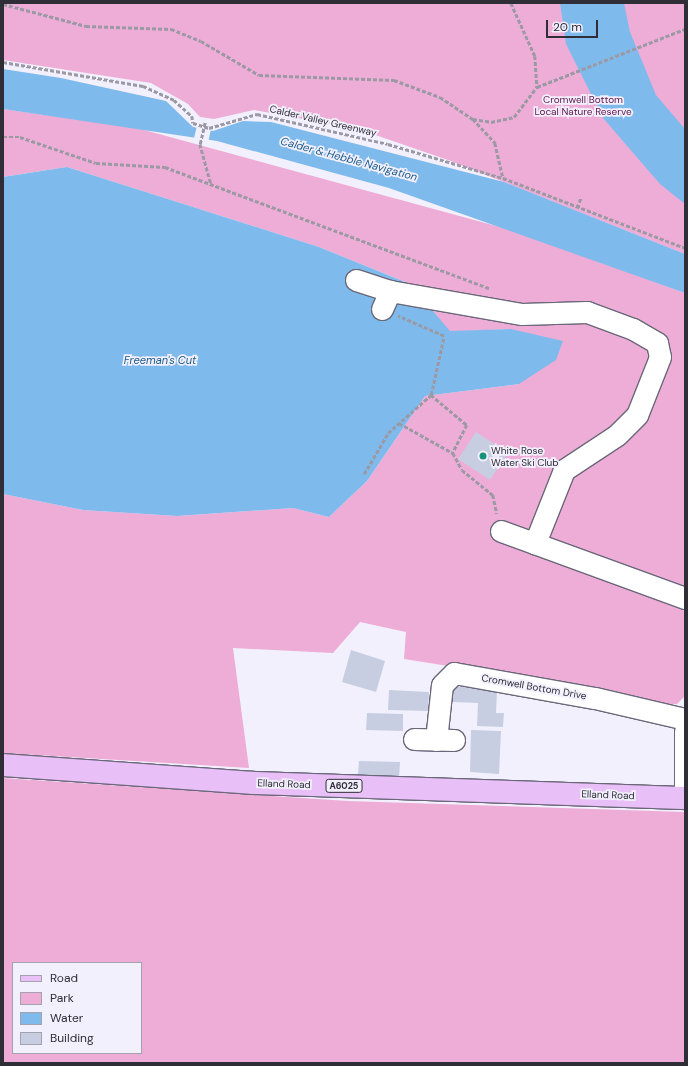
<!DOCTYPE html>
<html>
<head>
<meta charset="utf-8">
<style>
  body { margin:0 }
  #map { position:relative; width:688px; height:1066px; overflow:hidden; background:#f2f0fd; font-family:"DM Sans",sans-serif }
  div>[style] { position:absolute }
  .green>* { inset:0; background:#eeadd6 }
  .water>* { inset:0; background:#7fbaec }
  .pier>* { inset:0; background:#f2f0fd }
  .building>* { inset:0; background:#c7cee2 }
  .path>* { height:2.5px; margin-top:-1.25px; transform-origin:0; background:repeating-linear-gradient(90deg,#9b99a4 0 4px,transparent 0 6px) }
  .roads { filter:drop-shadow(1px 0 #6a6779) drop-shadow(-1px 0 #6a6779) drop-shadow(0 1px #6a6779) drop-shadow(0 -1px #6a6779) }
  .minor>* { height:21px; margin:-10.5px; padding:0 10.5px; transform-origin:10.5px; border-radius:10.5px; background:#fff }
  .major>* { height:22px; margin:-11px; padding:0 11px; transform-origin:11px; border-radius:11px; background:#e9bff8 }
  .path-bridge>* { height:2.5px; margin-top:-1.25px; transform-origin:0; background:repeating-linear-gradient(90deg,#9b99a4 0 4px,transparent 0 6px) }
  .dots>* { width:11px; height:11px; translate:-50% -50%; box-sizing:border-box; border:2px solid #f2f0fd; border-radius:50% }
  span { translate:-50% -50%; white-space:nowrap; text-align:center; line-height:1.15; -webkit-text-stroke:3.5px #f2f0fd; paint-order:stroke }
  .shield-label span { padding:1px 3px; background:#f2f0fd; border:1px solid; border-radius:3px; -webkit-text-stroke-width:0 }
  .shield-label { font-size:9px; color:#2f2d35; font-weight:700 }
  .park-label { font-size:10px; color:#62164d }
  .street-label { font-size:10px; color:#2f2d35 }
  .poi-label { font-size:10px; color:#2f2d35 }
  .left { translate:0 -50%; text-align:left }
  .water-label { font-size:11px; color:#1b5b8b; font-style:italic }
  .frame { position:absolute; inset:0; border:4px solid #2f2d35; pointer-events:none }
  .legend { position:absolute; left:12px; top:962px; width:130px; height:92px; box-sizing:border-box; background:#f2f0fd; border:1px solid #a4a2ad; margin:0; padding:5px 7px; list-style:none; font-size:12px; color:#2f2d35 }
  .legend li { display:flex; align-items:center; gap:8px; height:20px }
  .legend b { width:20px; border:1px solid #a4a2ad }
  .scale { position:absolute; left:546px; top:20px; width:52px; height:18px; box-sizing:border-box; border:2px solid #2f2d35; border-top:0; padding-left:5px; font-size:12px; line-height:14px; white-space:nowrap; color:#2f2d35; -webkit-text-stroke:3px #f2f0fd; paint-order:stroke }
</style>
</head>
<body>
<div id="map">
  <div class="green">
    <i style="clip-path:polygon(3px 3px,685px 3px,685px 254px,448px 160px,358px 129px,254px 110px,214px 119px,200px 117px,188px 104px,151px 83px,3px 60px)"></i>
    <i style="clip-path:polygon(3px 109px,137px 128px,522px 233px,685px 293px,685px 696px,677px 704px,654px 705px,557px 683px,404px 659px,406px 632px,360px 622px,333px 653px,233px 648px,249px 768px,3px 753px,3px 494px,83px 510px,177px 516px,293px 508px,329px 517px,367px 481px,425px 396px,519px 384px,511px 329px,450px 332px,410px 284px,319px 247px,67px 167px,3px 177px)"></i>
    <i style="clip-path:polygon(evenodd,3px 778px,348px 801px,685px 812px,685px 1063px,3px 1063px,3px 778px,13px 963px,141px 963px,141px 1053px,13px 1053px,13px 963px)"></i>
  </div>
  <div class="water">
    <i style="clip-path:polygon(560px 3px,624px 3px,630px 32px,656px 95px,685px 129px,685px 204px,660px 184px,603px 118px,566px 44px)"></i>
    <i style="clip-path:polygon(3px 69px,61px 78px,166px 101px,193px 127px,213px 131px,243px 121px,271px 122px,504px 182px,685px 254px,685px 293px,389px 188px,217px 141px,3px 109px)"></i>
    <i style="clip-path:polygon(67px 167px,319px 247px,410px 284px,450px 331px,511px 329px,563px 341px,556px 360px,519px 384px,425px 396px,367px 481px,329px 517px,293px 508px,177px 516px,83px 510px,3px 494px,3px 177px)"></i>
  </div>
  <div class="pier">
    <i style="clip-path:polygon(197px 126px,211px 129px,208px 143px,193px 142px)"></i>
  </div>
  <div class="building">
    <i style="clip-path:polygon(476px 432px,508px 453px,490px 480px,458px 459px)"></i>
    <i style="clip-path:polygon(351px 650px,385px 661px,376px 692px,342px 682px)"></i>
    <i style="clip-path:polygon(453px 686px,497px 691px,496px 713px,504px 713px,503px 727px,477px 726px,478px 703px,452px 702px)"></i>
    <i style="clip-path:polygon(389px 690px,429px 692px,428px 711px,388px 710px)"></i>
    <i style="clip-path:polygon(367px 713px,403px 714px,403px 731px,366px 730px)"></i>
    <i style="clip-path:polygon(471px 730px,501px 731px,499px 774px,470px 772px)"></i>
    <i style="clip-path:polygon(359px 761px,400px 762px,399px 777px,358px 775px)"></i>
  </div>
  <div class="path">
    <i style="left:511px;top:3px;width:58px;rotate:65.6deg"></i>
    <i style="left:535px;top:56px;width:31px;rotate:86deg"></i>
    <i style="left:3px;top:4px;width:86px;rotate:14.8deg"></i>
    <i style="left:86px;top:26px;width:85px;rotate:2deg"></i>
    <i style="left:171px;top:29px;width:32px;rotate:22deg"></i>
    <i style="left:201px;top:41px;width:67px;rotate:30.4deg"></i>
    <i style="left:259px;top:75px;width:135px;rotate:2.1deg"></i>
    <i style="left:394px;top:80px;width:49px;rotate:20.3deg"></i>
    <i style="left:440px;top:97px;width:40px;rotate:34deg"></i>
    <i style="left:473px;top:119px;width:18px;rotate:9deg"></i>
    <i style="left:491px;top:122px;width:24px;rotate:-12deg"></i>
    <i style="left:514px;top:117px;width:38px;rotate:-53deg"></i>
    <i style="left:537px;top:87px;width:159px;rotate:-21.4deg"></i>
    <i style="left:3px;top:62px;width:142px;rotate:9.7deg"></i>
    <i style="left:143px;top:86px;width:34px;rotate:24deg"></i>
    <i style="left:174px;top:100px;width:24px;rotate:42deg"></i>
    <i style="left:192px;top:116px;width:7px;rotate:82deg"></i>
    <i style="left:193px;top:123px;width:17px;rotate:17deg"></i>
    <i style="left:209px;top:128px;width:50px;rotate:-16.3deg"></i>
    <i style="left:257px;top:114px;width:134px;rotate:12.9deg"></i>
    <i style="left:388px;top:144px;width:120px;rotate:16.5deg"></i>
    <i style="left:503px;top:178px;width:195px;rotate:21deg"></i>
    <i style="left:473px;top:119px;width:33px;rotate:47deg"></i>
    <i style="left:495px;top:143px;width:36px;rotate:77deg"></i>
    <i style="left:3px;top:137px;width:17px"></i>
    <i style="left:20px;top:137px;width:80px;rotate:18.9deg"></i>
    <i style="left:96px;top:163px;width:69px;rotate:3.3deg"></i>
    <i style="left:165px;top:167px;width:346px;rotate:20.5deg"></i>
    <i style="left:200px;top:144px;width:41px;rotate:74.6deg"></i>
    <i style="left:577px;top:208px;width:12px;rotate:-70deg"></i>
    <i style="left:431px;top:395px;width:47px;rotate:39.8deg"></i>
    <i style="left:467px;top:425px;width:31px;rotate:117deg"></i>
    <i style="left:399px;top:423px;width:62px;rotate:29.1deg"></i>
    <i style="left:453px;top:453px;width:19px;rotate:62deg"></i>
    <i style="left:462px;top:470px;width:40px;rotate:39deg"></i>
    <i style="left:493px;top:495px;width:19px;rotate:78deg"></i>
    <i style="left:364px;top:474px;width:48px;rotate:-59.7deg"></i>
    <i style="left:388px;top:433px;width:57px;rotate:-41.5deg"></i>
    <i style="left:431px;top:395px;width:60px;rotate:-77.6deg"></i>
    <i style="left:444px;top:336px;width:50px;rotate:-156.5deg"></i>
  </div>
  <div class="roads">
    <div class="minor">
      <i style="left:356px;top:280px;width:36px;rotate:18deg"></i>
      <i style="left:382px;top:309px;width:20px;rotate:-66deg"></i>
      <i style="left:390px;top:291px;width:134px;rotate:9.9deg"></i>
      <i style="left:522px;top:314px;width:65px;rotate:-1.8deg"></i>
      <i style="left:587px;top:312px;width:49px;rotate:20.3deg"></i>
      <i style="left:633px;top:329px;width:28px;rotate:30deg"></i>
      <i style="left:657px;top:343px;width:14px;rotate:78deg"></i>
      <i style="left:660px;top:357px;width:62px;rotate:111.6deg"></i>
      <i style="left:637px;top:415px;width:28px;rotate:135deg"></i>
      <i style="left:617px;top:435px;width:64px;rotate:146.6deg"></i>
      <i style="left:564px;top:470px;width:79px;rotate:111.7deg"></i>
      <i style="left:501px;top:531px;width:196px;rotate:20deg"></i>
      <i style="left:414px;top:739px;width:40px;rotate:1.4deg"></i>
      <i style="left:436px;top:740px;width:55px;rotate:-83.8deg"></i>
      <i style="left:442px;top:685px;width:17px;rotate:-45deg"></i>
      <i style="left:454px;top:673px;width:143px;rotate:10.1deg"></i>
      <i style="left:595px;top:698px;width:92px;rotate:13.1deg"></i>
      <i style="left:685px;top:798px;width:67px;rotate:-90deg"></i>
    </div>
    <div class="major">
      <i style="left:3px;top:765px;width:251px;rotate:4.1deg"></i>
      <i style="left:253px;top:783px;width:432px;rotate:2deg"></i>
    </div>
  </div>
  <div class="path-bridge">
    <i style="left:200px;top:144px;width:23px;rotate:-77deg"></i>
  </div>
  <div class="dots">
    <i style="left:483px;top:456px;background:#179278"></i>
  </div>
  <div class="shield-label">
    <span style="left:344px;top:786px">A6025</span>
  </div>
  <div class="park-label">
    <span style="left:583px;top:105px">Cromwell Bottom<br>Local Nature Reserve</span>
  </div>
  <div class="street-label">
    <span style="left:323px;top:121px;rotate:13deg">Calder Valley Greenway</span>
    <span style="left:534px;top:687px;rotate:10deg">Cromwell Bottom Drive</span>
    <span style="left:284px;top:784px;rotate:2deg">Elland Road</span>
    <span style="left:608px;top:795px;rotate:2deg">Elland Road</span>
  </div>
  <div class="poi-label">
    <span class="left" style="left:491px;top:456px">White Rose<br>Water Ski Club</span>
  </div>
  <div class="water-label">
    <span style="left:349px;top:159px;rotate:15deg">Calder &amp; Hebble Navigation</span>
    <span style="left:160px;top:360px">Freeman's Cut</span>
  </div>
  <div class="frame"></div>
  <ul class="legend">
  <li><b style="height:5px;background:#e9bff8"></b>Road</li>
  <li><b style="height:11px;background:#eeadd6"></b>Park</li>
  <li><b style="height:11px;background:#7fbaec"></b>Water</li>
  <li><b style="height:11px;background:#c7cee2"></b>Building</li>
  </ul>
  <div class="scale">20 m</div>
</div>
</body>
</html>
